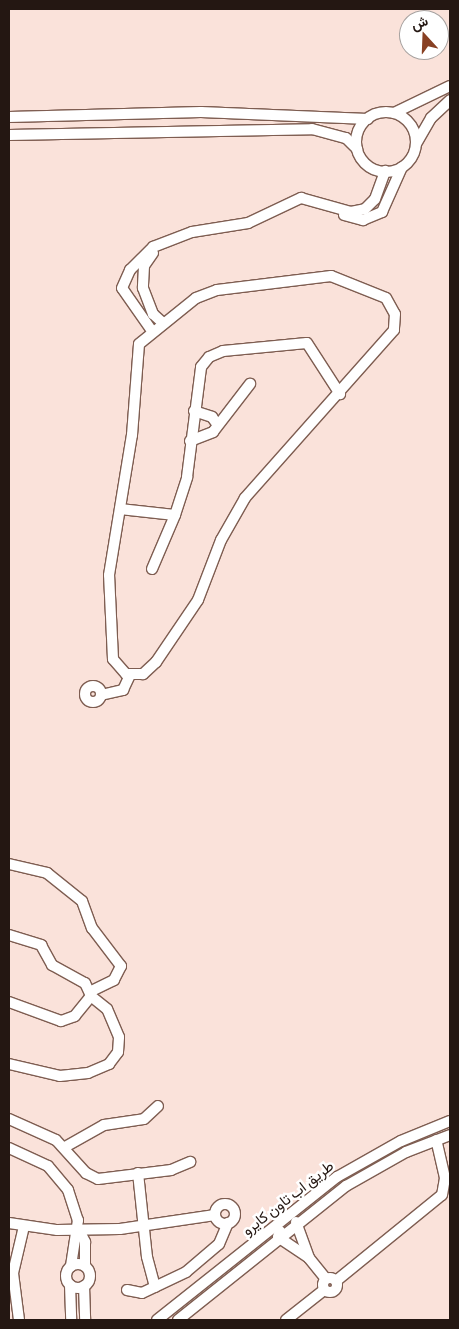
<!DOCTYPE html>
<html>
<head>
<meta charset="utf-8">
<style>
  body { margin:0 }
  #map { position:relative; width:459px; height:1329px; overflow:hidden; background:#fae2da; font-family:Literata,Vazirmatn,serif }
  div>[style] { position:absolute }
  .roads { filter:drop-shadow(1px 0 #7e5d51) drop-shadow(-1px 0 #7e5d51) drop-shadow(0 1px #7e5d51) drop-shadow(0 -1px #7e5d51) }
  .minor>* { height:10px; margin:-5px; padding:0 5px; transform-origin:5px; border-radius:5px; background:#fff }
  .minor>.ring { margin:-5px; padding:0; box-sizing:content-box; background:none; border:10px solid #fff; border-radius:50% }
  span { translate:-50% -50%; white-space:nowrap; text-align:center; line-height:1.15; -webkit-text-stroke:5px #fff; paint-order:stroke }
  .street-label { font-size:15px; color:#241712 }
  .frame { position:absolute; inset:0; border:10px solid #241712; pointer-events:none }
  .north { position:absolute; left:399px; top:10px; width:50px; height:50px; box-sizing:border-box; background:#fff; border:1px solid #a7a2a0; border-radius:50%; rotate:340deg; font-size:14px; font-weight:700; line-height:20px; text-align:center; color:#241712 }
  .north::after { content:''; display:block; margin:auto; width:18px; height:22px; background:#884023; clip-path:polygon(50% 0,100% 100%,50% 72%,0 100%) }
</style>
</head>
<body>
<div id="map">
  <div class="roads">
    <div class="minor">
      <i class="ring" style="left:356px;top:112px;width:50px;height:50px"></i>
      <i style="left:394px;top:113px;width:62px;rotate:-25.7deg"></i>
      <i style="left:9px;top:117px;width:192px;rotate:-1.5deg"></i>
      <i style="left:201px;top:112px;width:167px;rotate:2.4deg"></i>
      <i style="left:9px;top:135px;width:303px;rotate:-1.1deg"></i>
      <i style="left:312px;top:129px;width:35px;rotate:15deg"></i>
      <i style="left:346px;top:138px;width:16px;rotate:45deg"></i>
      <i style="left:416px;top:144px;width:30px;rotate:-60deg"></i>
      <i style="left:431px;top:118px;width:26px;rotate:-43deg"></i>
      <i style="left:344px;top:215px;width:20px;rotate:15deg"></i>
      <i style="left:363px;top:220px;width:21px;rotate:-23deg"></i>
      <i style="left:382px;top:212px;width:49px;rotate:-66deg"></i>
      <i style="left:153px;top:253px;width:16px;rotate:125deg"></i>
      <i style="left:144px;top:266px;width:22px;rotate:93deg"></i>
      <i style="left:143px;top:288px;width:28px;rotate:69deg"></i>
      <i style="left:153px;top:314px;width:13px;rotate:42deg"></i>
      <i style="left:331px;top:276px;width:59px;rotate:21.8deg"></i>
      <i style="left:386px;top:298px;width:18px;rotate:61deg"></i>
      <i style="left:395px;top:314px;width:16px;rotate:94deg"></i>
      <i style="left:394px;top:330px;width:225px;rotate:131.6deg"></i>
      <i style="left:245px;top:498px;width:48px;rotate:119.7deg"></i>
      <i style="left:221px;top:540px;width:64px;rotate:111deg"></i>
      <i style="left:198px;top:600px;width:75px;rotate:124.1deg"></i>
      <i style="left:156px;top:662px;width:18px;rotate:137deg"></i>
      <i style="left:143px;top:674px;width:17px;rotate:180deg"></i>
      <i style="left:126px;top:674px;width:20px;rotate:-131deg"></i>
      <i style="left:113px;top:659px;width:84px;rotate:-92.7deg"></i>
      <i style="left:109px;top:575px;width:142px;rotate:-80.7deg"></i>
      <i style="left:132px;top:435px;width:91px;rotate:-85.6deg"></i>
      <i style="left:139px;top:344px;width:73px;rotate:-38.9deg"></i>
      <i style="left:196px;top:298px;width:22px;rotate:-21deg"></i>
      <i style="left:217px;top:290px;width:115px;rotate:-7deg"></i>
      <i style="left:152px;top:331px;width:52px;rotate:-124.9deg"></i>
      <i style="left:122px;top:288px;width:20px;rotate:-66deg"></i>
      <i style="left:130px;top:270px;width:33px;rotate:-45deg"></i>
      <i style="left:153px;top:247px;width:42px;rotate:-21deg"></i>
      <i style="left:192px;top:232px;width:57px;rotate:-9.1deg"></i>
      <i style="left:248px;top:223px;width:59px;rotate:-25.3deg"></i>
      <i style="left:301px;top:198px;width:52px;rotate:15.6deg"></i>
      <i style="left:351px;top:212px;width:14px;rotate:-12deg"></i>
      <i style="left:365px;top:209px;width:14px;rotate:-45deg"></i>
      <i style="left:375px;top:199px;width:30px;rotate:-70deg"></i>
      <i style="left:194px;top:411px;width:19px;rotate:18deg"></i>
      <i style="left:212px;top:417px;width:9px;rotate:54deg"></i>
      <i style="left:190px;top:441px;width:25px;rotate:-21deg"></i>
      <i style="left:213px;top:432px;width:61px;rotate:-52.4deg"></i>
      <i style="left:120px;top:509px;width:55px;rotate:6.2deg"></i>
      <i style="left:175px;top:515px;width:40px;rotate:-72deg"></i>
      <i style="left:187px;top:477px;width:111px;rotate:-82.7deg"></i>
      <i style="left:201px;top:367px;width:13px;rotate:-51deg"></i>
      <i style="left:209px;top:357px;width:15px;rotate:-23deg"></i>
      <i style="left:223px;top:351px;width:84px;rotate:-5.4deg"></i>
      <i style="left:307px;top:343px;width:61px;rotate:57.1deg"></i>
      <i style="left:152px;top:569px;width:59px;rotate:-66.9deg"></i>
      <i class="ring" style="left:85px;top:686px;width:6px;height:6px"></i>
      <i style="left:101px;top:695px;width:23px;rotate:-13deg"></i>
      <i style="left:123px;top:690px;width:17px;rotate:-65deg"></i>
      <i style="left:9px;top:864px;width:39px;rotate:13deg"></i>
      <i style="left:47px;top:873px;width:45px;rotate:38.7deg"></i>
      <i style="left:82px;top:901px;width:29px;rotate:70deg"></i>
      <i style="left:92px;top:928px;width:48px;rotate:52.7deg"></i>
      <i style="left:121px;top:966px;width:16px;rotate:117deg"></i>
      <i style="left:114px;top:980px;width:25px;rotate:154deg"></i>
      <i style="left:9px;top:935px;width:34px;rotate:17deg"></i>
      <i style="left:41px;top:945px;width:23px;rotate:61deg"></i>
      <i style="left:52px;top:965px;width:38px;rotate:29deg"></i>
      <i style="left:85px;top:983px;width:14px;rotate:65deg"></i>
      <i style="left:91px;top:996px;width:26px;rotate:129deg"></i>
      <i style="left:75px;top:1016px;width:15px;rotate:160deg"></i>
      <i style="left:61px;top:1021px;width:55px;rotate:-159.9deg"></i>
      <i style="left:9px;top:1064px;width:52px;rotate:13.2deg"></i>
      <i style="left:60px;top:1076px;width:28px;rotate:-6deg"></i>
      <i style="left:88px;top:1073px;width:23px;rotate:-23deg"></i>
      <i style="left:109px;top:1064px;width:15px;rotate:-53deg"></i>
      <i style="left:118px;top:1052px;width:15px;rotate:-86deg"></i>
      <i style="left:119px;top:1037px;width:30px;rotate:-113deg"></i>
      <i style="left:107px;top:1009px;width:21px;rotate:-141deg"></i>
      <i style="left:9px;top:1119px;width:51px;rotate:24.1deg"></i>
      <i style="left:56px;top:1140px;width:45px;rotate:47.7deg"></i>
      <i style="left:86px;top:1173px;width:13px;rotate:27deg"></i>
      <i style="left:98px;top:1179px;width:74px;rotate:-7deg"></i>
      <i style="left:171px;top:1170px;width:21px;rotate:-23deg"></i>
      <i style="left:65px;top:1147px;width:45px;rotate:-29.4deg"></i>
      <i style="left:104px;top:1125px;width:40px;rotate:-8.5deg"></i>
      <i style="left:144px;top:1119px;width:19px;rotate:-43deg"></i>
      <i style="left:9px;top:1148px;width:43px;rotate:24.8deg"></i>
      <i style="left:48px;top:1166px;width:31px;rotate:50deg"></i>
      <i style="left:68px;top:1190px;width:32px;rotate:72deg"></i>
      <i style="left:78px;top:1220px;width:47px;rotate:98.7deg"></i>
      <i style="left:138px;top:1173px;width:84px;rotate:83.9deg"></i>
      <i style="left:147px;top:1257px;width:31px;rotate:75deg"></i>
      <i class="ring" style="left:215px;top:1204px;width:10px;height:10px"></i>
      <i style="left:296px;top:1222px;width:38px;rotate:70deg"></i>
      <i style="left:309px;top:1258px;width:27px;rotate:51deg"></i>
      <i style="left:9px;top:1223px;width:49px;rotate:8.3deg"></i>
      <i style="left:57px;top:1230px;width:63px;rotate:-0.9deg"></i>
      <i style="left:120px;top:1229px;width:96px;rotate:-8.4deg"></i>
      <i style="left:78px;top:1228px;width:16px;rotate:63deg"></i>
      <i style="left:85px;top:1242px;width:24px;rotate:90deg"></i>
      <i style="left:280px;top:1231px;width:6px;rotate:108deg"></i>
      <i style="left:278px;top:1237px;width:37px;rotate:34deg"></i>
      <i class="ring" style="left:66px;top:1264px;width:14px;height:14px"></i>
      <i class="ring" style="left:323px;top:1278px;width:4px;height:4px"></i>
      <i style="left:336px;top:1281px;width:136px;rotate:-39.1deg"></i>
      <i style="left:442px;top:1195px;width:17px;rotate:-80deg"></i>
      <i style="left:445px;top:1178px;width:39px;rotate:-103deg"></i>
      <i style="left:70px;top:1285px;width:35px;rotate:88deg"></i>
      <i style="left:84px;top:1286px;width:34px;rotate:88deg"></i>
      <i style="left:127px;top:1290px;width:15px;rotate:11deg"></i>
      <i style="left:142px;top:1293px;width:49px;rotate:-25.5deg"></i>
      <i style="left:186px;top:1272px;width:43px;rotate:-40.3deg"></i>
      <i style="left:219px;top:1244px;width:23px;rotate:-67deg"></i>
      <i style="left:19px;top:1320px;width:47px;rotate:-97.3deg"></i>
      <i style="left:13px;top:1273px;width:48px;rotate:-76.8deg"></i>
      <i style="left:157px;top:1320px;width:230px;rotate:-38.5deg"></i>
      <i style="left:337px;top:1177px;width:73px;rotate:-29.4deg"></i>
      <i style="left:401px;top:1141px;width:53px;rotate:-22.2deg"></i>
      <i style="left:178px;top:1320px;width:215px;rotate:-38.6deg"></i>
      <i style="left:346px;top:1186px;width:69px;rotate:-29.5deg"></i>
      <i style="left:406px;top:1152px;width:47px;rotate:-21.1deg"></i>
      <i style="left:286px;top:1320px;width:48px;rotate:-38.3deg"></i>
    </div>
  </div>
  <div class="street-label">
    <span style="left:287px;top:1197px;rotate:-38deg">طريق اب تاون كايرو</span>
  </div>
  <div class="frame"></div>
  <div class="north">ش</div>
</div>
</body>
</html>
